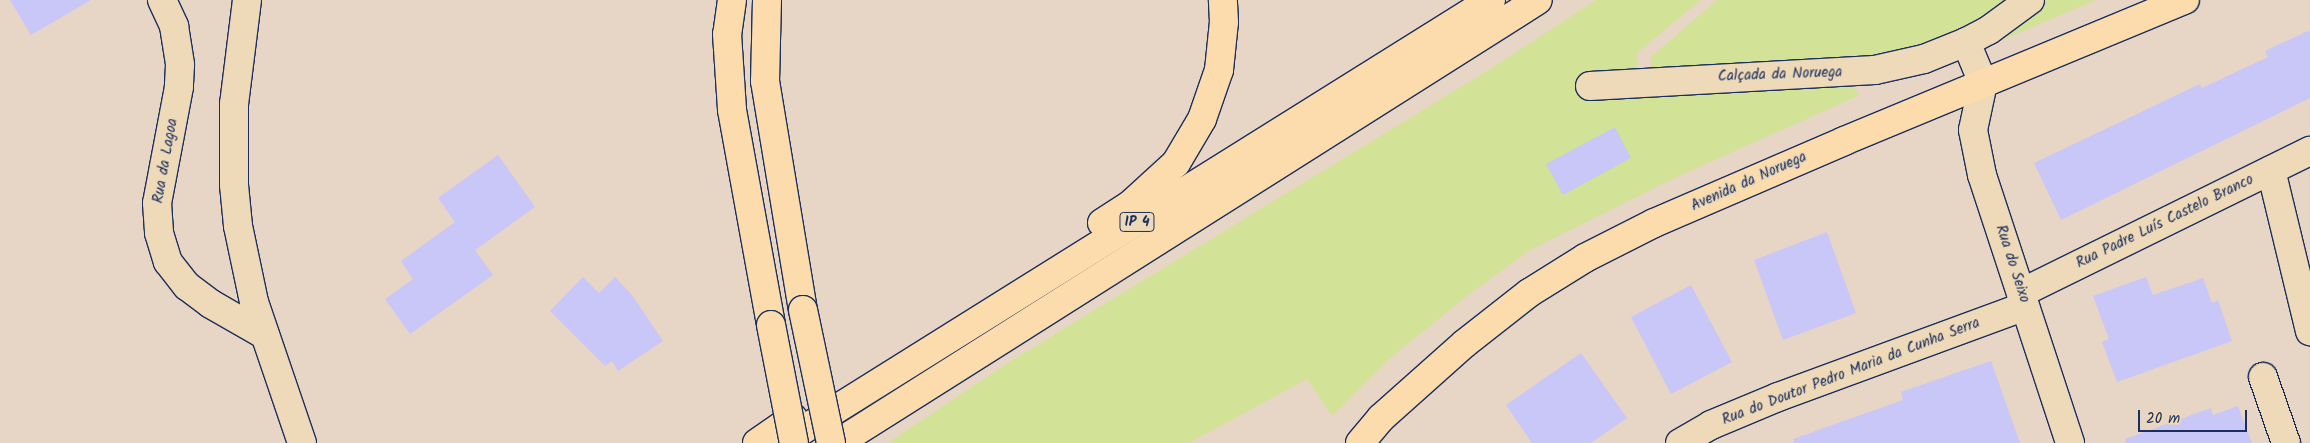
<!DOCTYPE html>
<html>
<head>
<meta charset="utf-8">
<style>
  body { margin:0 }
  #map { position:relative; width:2310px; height:443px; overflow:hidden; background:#e7d5c5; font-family:Kalam,sans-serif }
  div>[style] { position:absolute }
  .green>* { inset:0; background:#d2e397 }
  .building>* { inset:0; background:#c9c6f8 }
  .roads { filter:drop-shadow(1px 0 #1b2f5e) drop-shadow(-1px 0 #1b2f5e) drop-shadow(0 1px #1b2f5e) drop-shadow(0 -1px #1b2f5e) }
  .minor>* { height:28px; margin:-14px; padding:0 14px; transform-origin:14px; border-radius:14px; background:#eed9b8 }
  .major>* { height:28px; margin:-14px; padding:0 14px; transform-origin:14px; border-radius:14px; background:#fcdcac }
  .highway>* { height:28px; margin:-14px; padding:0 14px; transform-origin:14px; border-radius:14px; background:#fcdcac }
  .bridges { filter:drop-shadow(1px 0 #1b2f5e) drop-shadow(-1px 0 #1b2f5e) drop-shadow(0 1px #1b2f5e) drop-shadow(0 -1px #1b2f5e) }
  .highway-bridge>* { height:28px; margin:-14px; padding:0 14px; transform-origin:14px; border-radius:14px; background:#fcdcac }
  span { translate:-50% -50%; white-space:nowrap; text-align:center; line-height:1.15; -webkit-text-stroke:4px #eed9b8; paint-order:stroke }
  .shield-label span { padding:1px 4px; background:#eed9b8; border:1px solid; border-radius:4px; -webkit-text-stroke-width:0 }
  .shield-label { font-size:14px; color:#1b2f5e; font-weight:700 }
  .street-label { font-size:15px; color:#1b2f5e }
  .scale { position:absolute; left:2138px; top:410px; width:109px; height:22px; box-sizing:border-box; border:2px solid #1b2f5e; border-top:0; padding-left:6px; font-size:15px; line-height:18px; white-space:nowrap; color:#1b2f5e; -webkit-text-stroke:4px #eed9b8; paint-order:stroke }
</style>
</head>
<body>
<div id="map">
  <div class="green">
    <i style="clip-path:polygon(1596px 0,1701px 0,1638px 52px,1636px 71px,1582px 75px,1584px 100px,1837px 85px,1855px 89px,1860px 95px,1681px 175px,1530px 250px,1471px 293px,1389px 359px,1332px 416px,1307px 379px,1189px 443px,888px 443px,1011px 361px,1487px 71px)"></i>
    <i style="clip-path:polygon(1717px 0,2004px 0,1979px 18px,1936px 40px,1864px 58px,1651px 70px,1651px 57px)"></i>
    <i style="clip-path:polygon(2046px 0,2096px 0,1993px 44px,2033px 12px)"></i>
  </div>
  <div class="building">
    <i style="clip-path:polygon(10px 0,91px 0,31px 35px)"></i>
    <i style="clip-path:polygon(2310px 30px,2310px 98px,2061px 220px,2034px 163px,2200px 84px,2202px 88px,2268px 57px,2265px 51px)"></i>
    <i style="clip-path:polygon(1615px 127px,1631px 158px,1563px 195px,1546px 164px)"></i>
    <i style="clip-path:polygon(498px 155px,535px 207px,475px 250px,493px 275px,410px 334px,385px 299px,413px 279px,401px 261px,455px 222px,438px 198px)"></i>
    <i style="clip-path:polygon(1827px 232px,1856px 313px,1783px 340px,1754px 260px)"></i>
    <i style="clip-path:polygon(583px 277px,599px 293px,615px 277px,632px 295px,663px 341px,618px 371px,612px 361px,605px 366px,550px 311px)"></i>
    <i style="clip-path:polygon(2146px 277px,2153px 295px,2203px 278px,2212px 303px,2218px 300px,2232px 341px,2117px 382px,2102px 342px,2109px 339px,2093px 296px)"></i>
    <i style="clip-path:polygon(1691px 285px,1732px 362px,1671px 394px,1631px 317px)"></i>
    <i style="clip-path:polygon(1581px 353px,1627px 418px,1591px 443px,1532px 443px,1506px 405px)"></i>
    <i style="clip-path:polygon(1991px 361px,2020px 443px,1794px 443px,1793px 439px,1903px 400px,1901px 392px)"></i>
    <i style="clip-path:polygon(2238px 406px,2252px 443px,2125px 443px,2125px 439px,2211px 408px,2213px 415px)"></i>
  </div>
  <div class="roads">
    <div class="minor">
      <i style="left:162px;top:0;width:29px;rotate:65deg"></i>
      <i style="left:174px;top:26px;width:39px;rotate:81deg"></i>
      <i style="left:180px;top:65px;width:22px;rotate:93deg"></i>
      <i style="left:179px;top:87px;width:118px;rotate:100.7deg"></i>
      <i style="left:157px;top:203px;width:30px;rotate:86deg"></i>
      <i style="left:159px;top:233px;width:30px;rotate:73deg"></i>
      <i style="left:168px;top:262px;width:31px;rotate:52deg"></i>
      <i style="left:187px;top:286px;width:30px;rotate:37deg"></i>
      <i style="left:211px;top:304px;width:62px;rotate:29.9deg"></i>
      <i style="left:247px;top:0;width:105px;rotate:97.1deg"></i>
      <i style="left:234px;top:104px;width:81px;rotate:90deg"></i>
      <i style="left:234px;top:185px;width:41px;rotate:84.4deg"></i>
      <i style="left:238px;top:226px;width:78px;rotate:78.1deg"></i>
      <i style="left:254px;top:302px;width:149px;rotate:71.2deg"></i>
      <i style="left:2030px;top:0;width:51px;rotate:143.8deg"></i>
      <i style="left:1989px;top:30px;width:26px;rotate:152deg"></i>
      <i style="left:1966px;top:42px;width:44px;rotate:67.5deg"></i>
      <i style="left:1983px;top:83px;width:48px;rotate:102deg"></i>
      <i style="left:1973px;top:130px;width:46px;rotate:78.7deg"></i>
      <i style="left:1982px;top:175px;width:282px;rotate:71.8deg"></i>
      <i style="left:1590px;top:86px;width:285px;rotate:-3.2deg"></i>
      <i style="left:1875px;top:70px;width:50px;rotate:-12.7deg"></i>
      <i style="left:1924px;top:59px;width:45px;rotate:-22deg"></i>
      <i style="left:2271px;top:170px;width:166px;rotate:76.4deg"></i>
      <i style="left:2021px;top:293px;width:322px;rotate:-26.2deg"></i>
      <i style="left:2263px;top:377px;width:70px;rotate:70.8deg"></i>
      <i style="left:1680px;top:443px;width:36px;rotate:-30deg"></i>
      <i style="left:1711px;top:425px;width:73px;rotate:-22.7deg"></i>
      <i style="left:1778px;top:397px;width:263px;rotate:-20.2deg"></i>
    </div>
    <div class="major">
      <i style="left:1360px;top:443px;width:33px;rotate:-50deg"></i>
      <i style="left:1381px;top:418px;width:111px;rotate:-41.7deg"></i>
      <i style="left:1464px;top:344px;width:83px;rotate:-38.1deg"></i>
      <i style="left:1529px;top:293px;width:66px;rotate:-32deg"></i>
      <i style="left:1585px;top:258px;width:77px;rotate:-26.9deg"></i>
      <i style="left:1654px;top:223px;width:207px;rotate:-23.3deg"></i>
      <i style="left:1844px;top:141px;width:369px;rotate:-22.5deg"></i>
    </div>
    <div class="highway">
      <i style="left:732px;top:0;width:34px;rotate:98deg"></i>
      <i style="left:727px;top:34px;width:76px;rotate:86.2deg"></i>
      <i style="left:732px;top:110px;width:219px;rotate:79.7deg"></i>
      <i style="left:767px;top:0;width:81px;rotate:91.4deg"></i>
      <i style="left:765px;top:81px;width:232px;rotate:80.6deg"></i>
      <i style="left:1102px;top:223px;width:35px;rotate:-33deg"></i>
      <i style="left:1131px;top:204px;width:61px;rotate:-42.3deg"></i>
      <i style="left:1176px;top:163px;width:51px;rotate:-59.4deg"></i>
      <i style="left:1202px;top:119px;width:52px;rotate:-70.9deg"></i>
      <i style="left:1219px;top:70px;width:48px;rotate:-84.1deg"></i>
      <i style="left:1224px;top:22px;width:22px;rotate:-93deg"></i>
      <i style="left:757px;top:443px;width:44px;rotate:-34.8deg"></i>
      <i style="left:782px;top:443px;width:836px;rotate:-32deg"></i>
      <i style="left:838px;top:443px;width:828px;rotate:-32.33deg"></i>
    </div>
  </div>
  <div class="bridges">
    <div class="highway-bridge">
      <i style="left:803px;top:310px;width:136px;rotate:78.1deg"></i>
      <i style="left:771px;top:325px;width:120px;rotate:79deg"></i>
    </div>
  </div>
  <div class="shield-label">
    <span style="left:1137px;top:222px">IP 4</span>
  </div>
  <div class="street-label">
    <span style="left:1780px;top:75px;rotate:-2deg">Calçada da Noruega</span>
    <span style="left:166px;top:161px;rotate:-80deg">Rua da Lagoa</span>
    <span style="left:1749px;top:182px;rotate:-24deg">Avenida da Noruega</span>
    <span style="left:2165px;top:222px;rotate:-26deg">Rua Padre Luís Castelo Branco</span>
    <span style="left:2012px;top:264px;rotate:72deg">Rua do Seixo</span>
    <span style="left:1851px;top:372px;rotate:-21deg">Rua do Doutor Pedro Maria da Cunha Serra</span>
  </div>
  <div class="scale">20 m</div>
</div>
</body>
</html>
